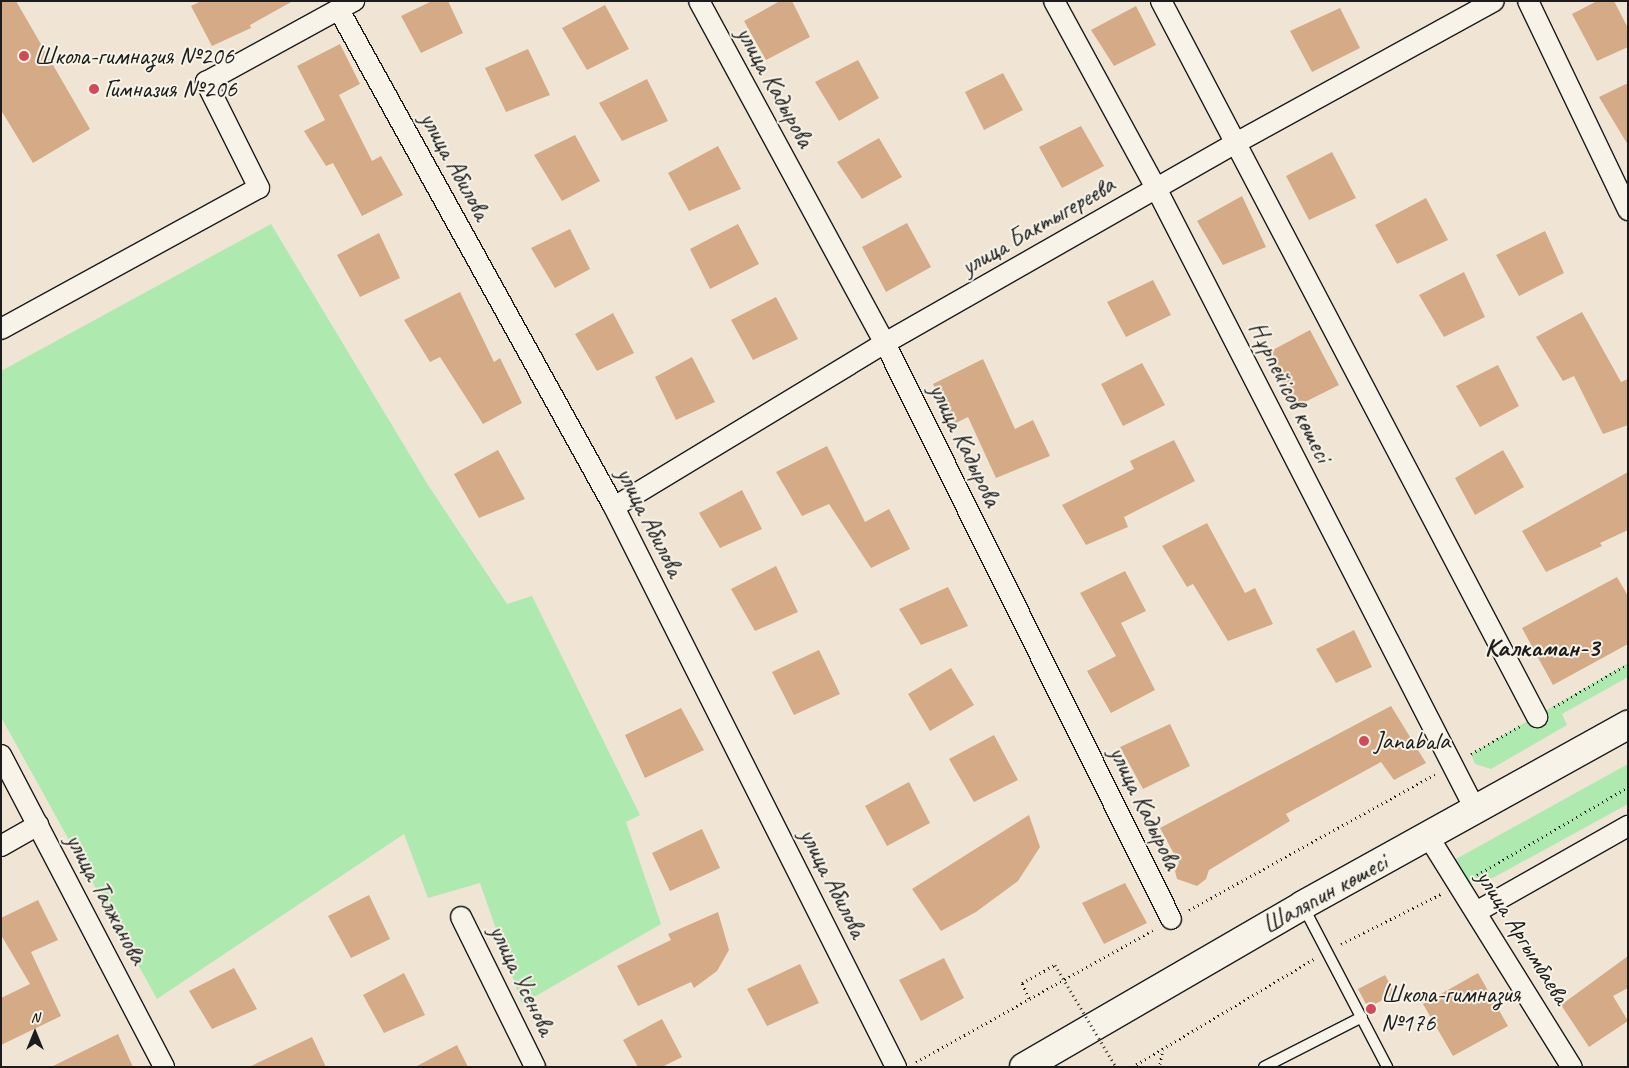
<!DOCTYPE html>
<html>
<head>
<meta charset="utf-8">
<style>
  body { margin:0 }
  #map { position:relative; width:1629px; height:1068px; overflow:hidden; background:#f0e5d4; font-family:Caveat,sans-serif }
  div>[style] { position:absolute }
  .green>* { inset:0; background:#aee9af }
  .building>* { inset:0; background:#d4ab86 }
  .path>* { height:3px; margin-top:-1.5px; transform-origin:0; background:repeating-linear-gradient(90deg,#1c1c1c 0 1px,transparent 0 5px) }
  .roads { filter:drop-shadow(1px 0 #1c1c1c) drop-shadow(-1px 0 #1c1c1c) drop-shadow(0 1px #1c1c1c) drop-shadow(0 -1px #1c1c1c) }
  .lane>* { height:10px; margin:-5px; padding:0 5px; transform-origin:5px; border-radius:5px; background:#f7f3e8 }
  .street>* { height:20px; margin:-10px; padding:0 10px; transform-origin:10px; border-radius:10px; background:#f7f3e8 }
  .secondary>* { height:28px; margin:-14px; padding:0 14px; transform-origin:14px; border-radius:14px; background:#f7f3e8 }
  .path-bridge>* { height:3px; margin-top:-1.5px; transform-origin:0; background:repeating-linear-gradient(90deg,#1c1c1c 0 1px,transparent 0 5px) }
  .dots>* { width:14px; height:14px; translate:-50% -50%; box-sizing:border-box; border:2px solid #f7f3e8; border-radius:50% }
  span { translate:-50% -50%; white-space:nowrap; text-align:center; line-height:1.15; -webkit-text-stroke:4px #f7f3e8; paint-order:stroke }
  .poi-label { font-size:25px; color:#1c1c1c }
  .left { translate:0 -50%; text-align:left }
  .street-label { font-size:25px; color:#1c1c1c }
  .neighbourhood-label { font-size:26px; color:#1c1c1c; font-weight:700 }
  .frame { position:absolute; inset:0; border:2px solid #1c1c1c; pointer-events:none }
  .north { position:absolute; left:10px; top:1008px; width:50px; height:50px; -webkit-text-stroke:4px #f7f3e8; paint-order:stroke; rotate:0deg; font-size:14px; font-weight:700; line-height:20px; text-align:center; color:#1c1c1c }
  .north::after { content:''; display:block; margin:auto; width:18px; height:22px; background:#1c1c1c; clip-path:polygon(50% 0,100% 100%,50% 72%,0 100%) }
</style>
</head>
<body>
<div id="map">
  <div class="green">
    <i style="clip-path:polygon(271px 224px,428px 485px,507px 604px,532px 596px,640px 815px,626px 822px,661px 924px,522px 1004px,480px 883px,428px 898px,404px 834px,157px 999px,1px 717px,1px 371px)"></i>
    <i style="clip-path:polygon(1628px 663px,1628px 677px,1562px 714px,1567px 725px,1491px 769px,1475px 764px,1471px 754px)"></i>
    <i style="clip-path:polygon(1628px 764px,1628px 804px,1480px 885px,1457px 879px,1447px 864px)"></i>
  </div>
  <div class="building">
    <i style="clip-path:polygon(1px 1px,16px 1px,90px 129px,33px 163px,1px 110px)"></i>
    <i style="clip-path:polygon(201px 1px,293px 1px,250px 25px,251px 28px,212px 46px,191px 6px)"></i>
    <i style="clip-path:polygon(432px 1px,448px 1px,463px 33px,421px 53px,401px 16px)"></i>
    <i style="clip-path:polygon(780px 1px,792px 1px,810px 37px,766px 60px,744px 21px)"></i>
    <i style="clip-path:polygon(1597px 1px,1614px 1px,1628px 28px,1628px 47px,1597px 61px,1572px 14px)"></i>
    <i style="clip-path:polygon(605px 5px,629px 49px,587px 70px,562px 28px)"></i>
    <i style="clip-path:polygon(1136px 6px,1156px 45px,1114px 66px,1091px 30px)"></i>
    <i style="clip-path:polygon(1340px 8px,1360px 48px,1312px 72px,1290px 31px)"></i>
    <i style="clip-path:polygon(340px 44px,360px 84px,339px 95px,372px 161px,381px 156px,403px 195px,362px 216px,333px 163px,326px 166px,304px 131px,325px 120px,297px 66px)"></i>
    <i style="clip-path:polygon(528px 49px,550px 95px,506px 112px,485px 68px)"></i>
    <i style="clip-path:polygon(858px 60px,879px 98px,839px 121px,815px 82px)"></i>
    <i style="clip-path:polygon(1003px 73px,1023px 110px,984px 130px,965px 92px)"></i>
    <i style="clip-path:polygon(647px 79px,668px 121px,622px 141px,599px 103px)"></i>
    <i style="clip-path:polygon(1628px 83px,1628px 145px,1599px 97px)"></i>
    <i style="clip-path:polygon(1081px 126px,1104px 166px,1062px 188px,1039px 147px)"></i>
    <i style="clip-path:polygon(575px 135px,600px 181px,562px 201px,534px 155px)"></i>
    <i style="clip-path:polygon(879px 138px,902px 177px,862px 199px,837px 162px)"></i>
    <i style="clip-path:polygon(718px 146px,741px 189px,689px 211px,668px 173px)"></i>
    <i style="clip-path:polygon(1332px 152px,1356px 198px,1309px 220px,1286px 176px)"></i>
    <i style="clip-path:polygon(1242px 196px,1266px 247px,1223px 265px,1197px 221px)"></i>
    <i style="clip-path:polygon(1426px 198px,1448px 240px,1397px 264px,1375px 225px)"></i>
    <i style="clip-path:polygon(907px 223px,931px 267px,886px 292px,862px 247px)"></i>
    <i style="clip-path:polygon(738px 224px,759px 264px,710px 289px,690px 249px)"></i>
    <i style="clip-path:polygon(570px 229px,590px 269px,555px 288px,531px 248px)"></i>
    <i style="clip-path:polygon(1545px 231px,1564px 273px,1519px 296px,1496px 255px)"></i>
    <i style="clip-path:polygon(379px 233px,400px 278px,360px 297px,337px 255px)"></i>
    <i style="clip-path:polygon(1464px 272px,1485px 317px,1444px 337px,1419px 295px)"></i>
    <i style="clip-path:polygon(1153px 280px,1171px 315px,1126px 337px,1107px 302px)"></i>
    <i style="clip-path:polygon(460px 292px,494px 362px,500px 358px,522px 403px,483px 424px,440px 357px,430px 362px,404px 320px)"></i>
    <i style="clip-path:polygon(776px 297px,798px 339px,753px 360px,731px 320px)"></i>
    <i style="clip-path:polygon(1582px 312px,1621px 382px,1628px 379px,1628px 425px,1603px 434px,1574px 376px,1563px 381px,1536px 337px)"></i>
    <i style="clip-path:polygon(613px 313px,634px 353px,597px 371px,575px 334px)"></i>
    <i style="clip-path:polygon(1310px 330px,1339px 385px,1295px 407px,1267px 353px)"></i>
    <i style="clip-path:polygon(692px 357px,715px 402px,676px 420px,655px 377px)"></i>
    <i style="clip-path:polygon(983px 359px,1015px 429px,1033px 420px,1050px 456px,996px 478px,968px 417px,954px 424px,933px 384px)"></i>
    <i style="clip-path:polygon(1142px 363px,1165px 405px,1123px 426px,1101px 384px)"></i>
    <i style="clip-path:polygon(1498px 365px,1519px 406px,1480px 427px,1456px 386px)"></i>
    <i style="clip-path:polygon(1174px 440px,1195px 481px,1124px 517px,1128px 527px,1086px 545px,1062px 505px,1134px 469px,1130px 461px)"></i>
    <i style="clip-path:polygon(827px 446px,865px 522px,889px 509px,910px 549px,871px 568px,829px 504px,802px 516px,776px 472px)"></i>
    <i style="clip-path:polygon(498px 450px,525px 499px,479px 518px,454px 474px)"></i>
    <i style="clip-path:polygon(1503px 450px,1524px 487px,1475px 515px,1455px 478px)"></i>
    <i style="clip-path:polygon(1628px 472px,1628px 530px,1600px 543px,1602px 546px,1546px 572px,1522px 531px)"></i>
    <i style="clip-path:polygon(742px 490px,762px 529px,720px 548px,699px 513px)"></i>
    <i style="clip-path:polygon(1207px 523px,1245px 593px,1255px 588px,1273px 624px,1228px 641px,1193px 584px,1187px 587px,1162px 546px)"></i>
    <i style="clip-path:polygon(776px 566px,798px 612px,755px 631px,731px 589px)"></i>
    <i style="clip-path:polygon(1125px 571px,1146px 611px,1121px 623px,1155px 690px,1111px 713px,1087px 671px,1116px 656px,1080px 593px)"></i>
    <i style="clip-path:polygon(1617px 577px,1628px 596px,1628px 644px,1553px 685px,1522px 628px)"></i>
    <i style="clip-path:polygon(948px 587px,968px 626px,921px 645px,899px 609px)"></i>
    <i style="clip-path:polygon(1354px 630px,1372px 667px,1336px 683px,1316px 649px)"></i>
    <i style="clip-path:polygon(819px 650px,840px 694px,794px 715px,772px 672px)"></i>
    <i style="clip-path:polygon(951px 668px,974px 705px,930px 731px,908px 694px)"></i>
    <i style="clip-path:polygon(1391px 706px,1426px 763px,1394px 780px,1381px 762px,1286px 814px,1290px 821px,1209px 870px,1206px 879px,1197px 886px,1177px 879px,1175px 871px,1179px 863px,1160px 828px)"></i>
    <i style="clip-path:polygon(681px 708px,704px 750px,645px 778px,625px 735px)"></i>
    <i style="clip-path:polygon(1170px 724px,1190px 766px,1143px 789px,1120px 747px)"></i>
    <i style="clip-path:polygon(994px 735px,1018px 780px,974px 802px,949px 759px)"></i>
    <i style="clip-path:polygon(909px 782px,930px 823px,887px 846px,865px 806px)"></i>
    <i style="clip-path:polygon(1029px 815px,1040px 847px,1018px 881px,976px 912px,941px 931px,912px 889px)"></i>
    <i style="clip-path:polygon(702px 829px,720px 868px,670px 891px,652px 853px)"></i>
    <i style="clip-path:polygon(1125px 883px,1147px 923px,1104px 944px,1082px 903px)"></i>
    <i style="clip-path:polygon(369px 895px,390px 939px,351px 958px,328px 916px)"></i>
    <i style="clip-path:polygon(38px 900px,58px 940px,31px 952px,61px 1016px,1px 1045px,1px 998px,30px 984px,1px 935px,1px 918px)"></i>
    <i style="clip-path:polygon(718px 912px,729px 950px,717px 971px,694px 988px,691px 982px,638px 1006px,617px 966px,671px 940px,668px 934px)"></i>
    <i style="clip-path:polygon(1628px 956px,1628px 988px,1613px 996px,1628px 1021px,1589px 1047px,1561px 1005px)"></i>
    <i style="clip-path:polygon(944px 958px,964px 998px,921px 1021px,899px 980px)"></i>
    <i style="clip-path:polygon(800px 964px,819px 1003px,767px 1026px,747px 989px)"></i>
    <i style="clip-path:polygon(234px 968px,257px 1009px,212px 1029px,189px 991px)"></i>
    <i style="clip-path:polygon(404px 973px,425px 1015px,384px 1033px,363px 995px)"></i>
    <i style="clip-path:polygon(1478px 973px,1508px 1026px,1453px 1056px,1423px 1004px)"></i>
    <i style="clip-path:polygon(1385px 975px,1395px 993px,1368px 1008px,1358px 989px)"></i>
    <i style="clip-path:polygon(662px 1019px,682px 1057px,662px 1067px,638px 1067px,623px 1040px)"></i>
    <i style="clip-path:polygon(118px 1034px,133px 1067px,51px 1067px)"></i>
    <i style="clip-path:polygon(312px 1037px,326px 1067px,249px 1067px)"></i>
    <i style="clip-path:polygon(457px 1045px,468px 1067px,415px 1067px)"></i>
  </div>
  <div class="path">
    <i style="left:1554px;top:707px;width:86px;rotate:-30.2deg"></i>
    <i style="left:1471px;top:754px;width:56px;rotate:-29.7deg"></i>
    <i style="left:1477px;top:875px;width:175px;rotate:-30.2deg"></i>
    <i style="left:1189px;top:910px;width:281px;rotate:-28.9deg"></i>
    <i style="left:1341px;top:944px;width:112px;rotate:-26.6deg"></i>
    <i style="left:1029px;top:998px;width:17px;rotate:-115deg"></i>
    <i style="left:1022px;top:983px;width:38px;rotate:-29deg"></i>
    <i style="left:916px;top:1062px;width:271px;rotate:-29.1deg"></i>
    <i style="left:1132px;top:1067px;width:212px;rotate:-30.7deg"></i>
    <i style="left:1156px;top:1067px;width:5px;rotate:-37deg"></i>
    <i style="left:1160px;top:1064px;width:15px;rotate:-79deg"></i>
  </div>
  <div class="roads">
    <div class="lane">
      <i style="left:1303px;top:906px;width:182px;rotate:62.4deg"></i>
      <i style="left:1264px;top:1067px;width:110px;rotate:-27deg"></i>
    </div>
    <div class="street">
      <i style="left:699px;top:1px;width:389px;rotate:61.5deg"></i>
      <i style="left:885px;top:343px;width:643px;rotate:63.59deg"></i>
      <i style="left:1054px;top:1px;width:213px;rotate:61.4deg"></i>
      <i style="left:1156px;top:188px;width:698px;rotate:62.81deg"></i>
      <i style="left:1161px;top:1px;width:809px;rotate:62.29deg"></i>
      <i style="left:1528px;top:1px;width:232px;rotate:64.4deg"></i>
      <i style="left:339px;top:10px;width:568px;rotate:61.04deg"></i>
      <i style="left:614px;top:507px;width:627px;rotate:63.27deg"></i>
      <i style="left:1px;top:329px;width:294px;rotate:-28.7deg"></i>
      <i style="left:259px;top:188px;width:119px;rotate:-116.6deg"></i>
      <i style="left:206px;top:82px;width:169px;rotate:-28.7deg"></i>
      <i style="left:614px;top:507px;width:317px;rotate:-31.2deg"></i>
      <i style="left:885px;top:343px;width:404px;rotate:-29.7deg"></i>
      <i style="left:1236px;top:143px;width:294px;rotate:-28.8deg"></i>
      <i style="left:1px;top:755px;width:352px;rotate:62.4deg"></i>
      <i style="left:1428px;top:836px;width:272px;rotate:58.1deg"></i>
      <i style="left:1px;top:846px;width:43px;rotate:-29.6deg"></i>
      <i style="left:1476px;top:912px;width:175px;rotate:-29.5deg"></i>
      <i style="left:461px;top:917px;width:167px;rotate:63.7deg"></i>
    </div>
    <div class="secondary">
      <i style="left:1024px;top:1067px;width:323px;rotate:-30.1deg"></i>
      <i style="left:1303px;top:905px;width:372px;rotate:-29deg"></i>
    </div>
  </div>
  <div class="path-bridge">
    <i style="left:1055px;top:965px;width:119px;rotate:59.1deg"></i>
  </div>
  <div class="dots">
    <i style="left:24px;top:56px;background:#d1495b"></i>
    <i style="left:94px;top:89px;background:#d1495b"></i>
    <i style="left:1364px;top:741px;background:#d1495b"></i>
    <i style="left:1371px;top:1009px;background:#d1495b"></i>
  </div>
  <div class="poi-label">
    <span class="left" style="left:34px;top:56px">Школа-гимназия №206</span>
    <span class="left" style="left:104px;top:89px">Гимназия №206</span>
    <span class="left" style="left:1374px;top:741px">Janabala</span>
    <span class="left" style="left:1381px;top:1009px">Школа-гимназия<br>№176</span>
  </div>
  <div class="street-label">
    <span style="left:775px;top:87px;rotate:61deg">улица Кадырова</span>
    <span style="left:455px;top:166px;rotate:61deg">улица Абилова</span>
    <span style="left:1038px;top:226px;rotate:-30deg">улица Бактыгереева</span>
    <span style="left:1290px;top:392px;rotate:63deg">Нұрпейісов көшесі</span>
    <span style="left:965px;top:445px;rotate:64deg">улица Кадырова</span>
    <span style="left:650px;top:522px;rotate:63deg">улица Абилова</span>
    <span style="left:1145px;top:808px;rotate:64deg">улица Кадырова</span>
    <span style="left:833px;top:883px;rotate:63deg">улица Абилова</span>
    <span style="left:1325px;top:894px;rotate:-29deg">Шаляпин көшесі</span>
    <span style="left:106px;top:899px;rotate:62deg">улица Талжанова</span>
    <span style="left:1523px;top:937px;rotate:58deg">улица Аргымбаева</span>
    <span style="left:522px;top:980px;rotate:64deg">улица Усенова</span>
  </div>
  <div class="neighbourhood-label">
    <span style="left:1542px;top:648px">Калкаман-3</span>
  </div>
  <div class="frame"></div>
  <div class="north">N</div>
</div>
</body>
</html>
